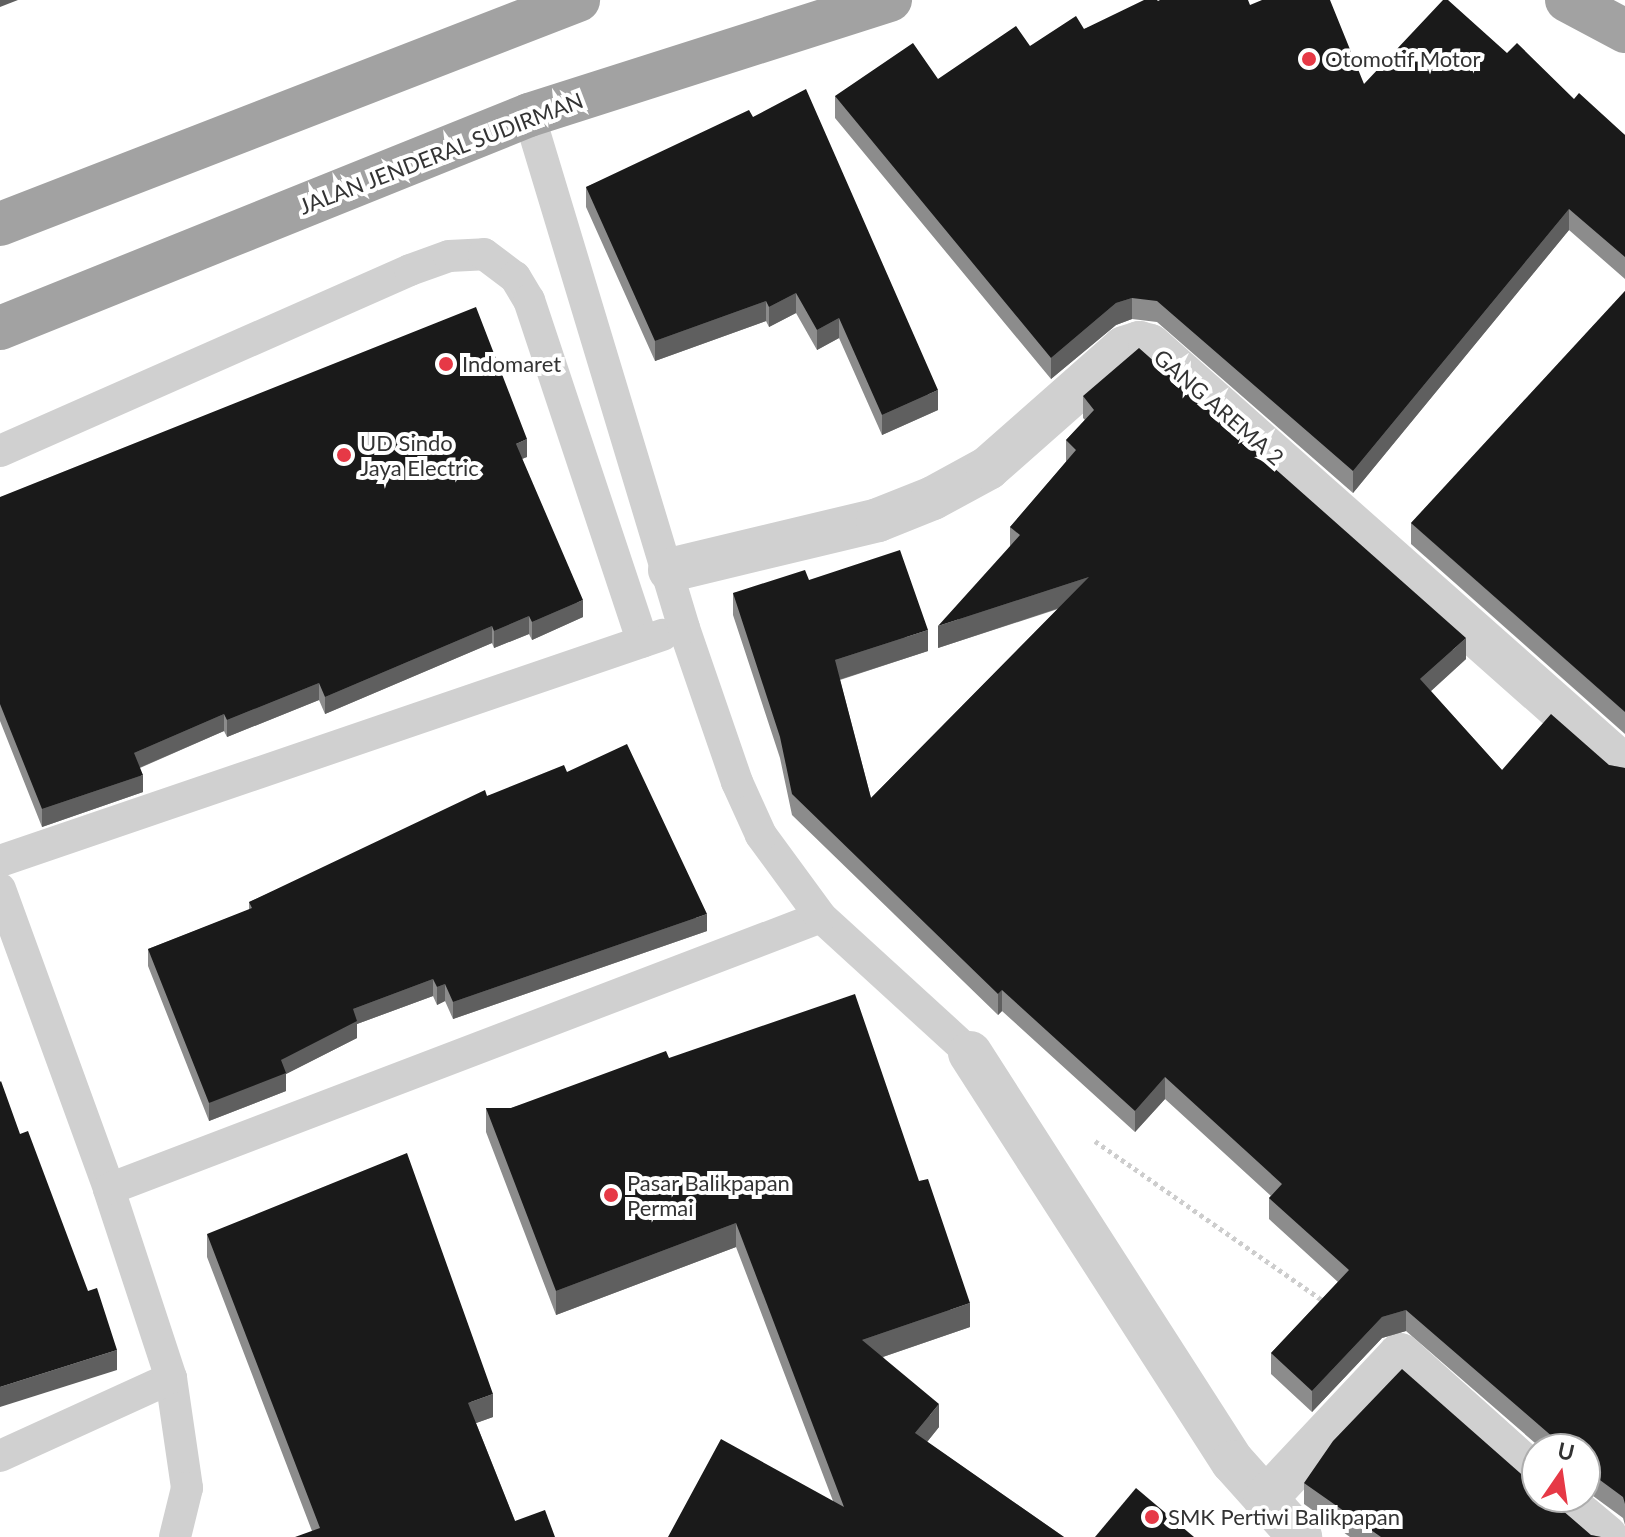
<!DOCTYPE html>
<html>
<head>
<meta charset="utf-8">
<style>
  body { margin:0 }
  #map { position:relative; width:1625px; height:1537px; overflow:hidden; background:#fff; font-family:Lato,sans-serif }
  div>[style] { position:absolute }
  .path>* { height:5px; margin-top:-2.5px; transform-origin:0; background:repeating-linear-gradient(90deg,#cdcdcd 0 4px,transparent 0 8px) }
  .service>* { height:32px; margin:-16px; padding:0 16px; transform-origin:16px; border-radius:16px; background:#d0d0d0 }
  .minor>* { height:44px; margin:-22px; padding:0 22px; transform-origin:22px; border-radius:22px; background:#d0d0d0 }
  .trunk>* { height:44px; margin:-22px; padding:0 22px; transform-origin:22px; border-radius:22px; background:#a2a2a2 }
  .wall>* { inset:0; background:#8c8c8c }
  .shaded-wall>* { inset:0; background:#5f5f5f }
  .building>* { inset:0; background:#1a1a1a }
  .dots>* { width:22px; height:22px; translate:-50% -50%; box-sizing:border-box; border:4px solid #fff; border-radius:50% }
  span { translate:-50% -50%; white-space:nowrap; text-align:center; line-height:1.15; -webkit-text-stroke:8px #fff; paint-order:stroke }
  .poi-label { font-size:22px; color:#333 }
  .left { translate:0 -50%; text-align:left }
  .street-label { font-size:22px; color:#333 }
  .north { position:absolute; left:1521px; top:1433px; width:80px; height:80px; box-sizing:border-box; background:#fff; border:2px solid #adadad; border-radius:50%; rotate:13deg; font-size:22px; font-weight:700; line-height:32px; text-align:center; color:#333 }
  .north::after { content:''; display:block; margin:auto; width:28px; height:36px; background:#e63946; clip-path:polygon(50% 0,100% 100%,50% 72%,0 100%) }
</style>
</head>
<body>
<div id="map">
  <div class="path">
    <i style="left:1095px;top:1141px;width:282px;rotate:35deg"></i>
  </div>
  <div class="service">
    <i style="left:0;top:451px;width:448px;rotate:-23.8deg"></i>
    <i style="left:410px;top:270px;width:41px;rotate:-19.7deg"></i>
    <i style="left:449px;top:256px;width:35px;rotate:-3deg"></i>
    <i style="left:484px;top:254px;width:39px;rotate:37deg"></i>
    <i style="left:515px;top:277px;width:27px;rotate:59deg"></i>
    <i style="left:529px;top:300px;width:360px;rotate:71.6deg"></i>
    <i style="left:0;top:861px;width:700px;rotate:-18.85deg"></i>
    <i style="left:0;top:889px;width:319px;rotate:70deg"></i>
    <i style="left:821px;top:917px;width:202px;rotate:42.4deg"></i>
    <i style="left:171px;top:1378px;width:111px;rotate:81.7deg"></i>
    <i style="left:187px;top:1488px;width:50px;rotate:103.8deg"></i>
    <i style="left:0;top:1456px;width:188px;rotate:-24.5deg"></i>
    <i style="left:171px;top:1378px;width:199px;rotate:-108.2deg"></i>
    <i style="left:109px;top:1189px;width:762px;rotate:-20.91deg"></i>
    <i style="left:821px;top:917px;width:102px;rotate:-126.2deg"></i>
    <i style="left:761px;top:835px;width:58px;rotate:-114.4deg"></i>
    <i style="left:737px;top:782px;width:163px;rotate:-109deg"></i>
    <i style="left:684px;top:628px;width:536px;rotate:-106.81deg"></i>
  </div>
  <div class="minor">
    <i style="left:670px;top:570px;width:214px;rotate:-13.5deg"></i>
    <i style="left:878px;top:520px;width:59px;rotate:-21.8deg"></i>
    <i style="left:933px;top:498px;width:63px;rotate:-28.6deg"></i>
    <i style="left:988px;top:468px;width:181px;rotate:-41.4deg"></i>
    <i style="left:1124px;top:348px;width:16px;rotate:-18deg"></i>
    <i style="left:1139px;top:343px;width:11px;rotate:15deg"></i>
    <i style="left:1150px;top:346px;width:635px;rotate:41.55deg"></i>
    <i style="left:970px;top:1053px;width:486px;rotate:57.3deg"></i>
    <i style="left:1233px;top:1462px;width:101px;rotate:48.2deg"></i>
    <i style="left:1558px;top:1497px;width:62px;rotate:39.8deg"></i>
    <i style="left:1265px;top:1499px;width:197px;rotate:-46.8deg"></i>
    <i style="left:1400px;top:1355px;width:184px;rotate:41.9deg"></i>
  </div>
  <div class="trunk">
    <i style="left:1567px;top:0;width:66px;rotate:28.1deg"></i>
    <i style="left:0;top:224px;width:620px;rotate:-21.18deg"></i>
    <i style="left:0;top:328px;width:570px;rotate:-21.93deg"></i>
    <i style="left:529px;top:115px;width:379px;rotate:-17.7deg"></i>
  </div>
  <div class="wall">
    <i style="clip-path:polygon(1158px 1px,1250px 5px,1364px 84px,1507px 53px,1625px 135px,1625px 279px,1569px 230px,1353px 493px,1157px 322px,1132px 319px,1116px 325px,1051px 379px,835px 118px,835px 96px,938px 79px,1030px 46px,1084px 29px)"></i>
    <i style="clip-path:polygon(753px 117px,938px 410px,882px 435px,839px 338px,817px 350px,796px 313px,769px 327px,766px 321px,655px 361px,586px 207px,586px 187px)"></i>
    <i style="clip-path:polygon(1625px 291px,1625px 734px,1411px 544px,1411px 523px)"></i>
    <i style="clip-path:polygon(1083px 396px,1466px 659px,1431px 691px,1502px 770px,1609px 765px,1625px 768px,1625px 1525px,1623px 1518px,1585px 1490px,1585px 1449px,1542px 1449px,1406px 1331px,1382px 1338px,1312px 1412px,1271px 1374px,1271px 1353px,1338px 1282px,1269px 1219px,1269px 1198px,1271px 1196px,1165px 1099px,1135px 1132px,1002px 1011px,998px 1015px,792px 815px,780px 758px,733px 615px,733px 593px,809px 580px,928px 651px,840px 680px,871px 798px,1058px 609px,938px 648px,1010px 547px,1010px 527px,1066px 462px,1066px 440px,1085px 420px,1083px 418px)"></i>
    <i style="clip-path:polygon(527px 457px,522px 459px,583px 617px,532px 640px,529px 634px,494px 648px,492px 643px,325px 714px,319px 700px,227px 737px,224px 731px,140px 768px,143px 792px,42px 827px,0 721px,0 497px)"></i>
    <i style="clip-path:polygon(567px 772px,707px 931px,453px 1019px,445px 1001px,437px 1005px,433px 996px,357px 1024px,357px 1038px,286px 1074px,286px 1091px,209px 1121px,148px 966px,148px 949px,249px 910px,249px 902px,487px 796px)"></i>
    <i style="clip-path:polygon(669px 1058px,970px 1327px,883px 1357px,939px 1427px,927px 1442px,1064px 1537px,668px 1537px,833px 1501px,736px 1247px,556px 1315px,486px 1132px,486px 1108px,511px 1108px)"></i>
    <i style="clip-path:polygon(207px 1234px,493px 1417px,476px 1423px,515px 1521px,312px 1531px,207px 1257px)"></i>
    <i style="clip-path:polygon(1304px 1483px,1591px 1535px,1601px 1537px,1350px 1537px,1304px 1504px)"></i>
  </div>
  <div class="shaded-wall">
    <i style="clip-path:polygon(0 0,18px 0,0 7px)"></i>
    <i style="clip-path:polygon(1569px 209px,1569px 230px,1353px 493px,1353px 471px)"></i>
    <i style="clip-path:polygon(796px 293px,796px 313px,769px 327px,769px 307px)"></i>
    <i style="clip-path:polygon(1132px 298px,1132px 319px,1116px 325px,1051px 379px,1051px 358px,1116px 303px)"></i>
    <i style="clip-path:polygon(766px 301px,766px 321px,655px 361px,655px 341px)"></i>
    <i style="clip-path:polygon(839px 318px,839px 338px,817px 350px,817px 330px)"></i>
    <i style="clip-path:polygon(938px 390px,938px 410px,882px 435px,882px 415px)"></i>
    <i style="clip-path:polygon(527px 439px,527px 457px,516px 461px,516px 444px)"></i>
    <i style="clip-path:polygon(1089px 577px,1089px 598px,938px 648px,938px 626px)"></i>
    <i style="clip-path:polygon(583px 600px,583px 617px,532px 640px,532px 622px)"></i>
    <i style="clip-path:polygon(529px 616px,529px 634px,494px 648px,494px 631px)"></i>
    <i style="clip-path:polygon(492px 626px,492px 643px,325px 714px,325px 697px)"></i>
    <i style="clip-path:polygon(928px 630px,928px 651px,835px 681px,835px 660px)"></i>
    <i style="clip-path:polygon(1466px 638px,1466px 659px,1420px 701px,1420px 679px)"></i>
    <i style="clip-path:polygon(319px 683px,319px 700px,227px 737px,227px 720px)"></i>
    <i style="clip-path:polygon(224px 714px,224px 731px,134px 770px,134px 753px)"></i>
    <i style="clip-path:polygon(143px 775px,143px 792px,42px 827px,42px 809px)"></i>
    <i style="clip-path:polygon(707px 914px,707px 931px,453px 1019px,453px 1002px)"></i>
    <i style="clip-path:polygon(433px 979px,433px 996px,357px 1024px,357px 1038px,286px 1074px,286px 1091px,209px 1121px,209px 1103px,281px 1060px,353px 1009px)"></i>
    <i style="clip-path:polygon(445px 984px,445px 1001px,437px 1005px,437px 987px)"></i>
    <i style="clip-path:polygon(1002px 990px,1002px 1011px,998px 1015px,998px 994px)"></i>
    <i style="clip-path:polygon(1165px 1077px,1165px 1099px,1135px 1132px,1135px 1111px)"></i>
    <i style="clip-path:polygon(736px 1223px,736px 1247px,556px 1315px,556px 1291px)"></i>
    <i style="clip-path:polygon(970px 1303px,970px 1327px,862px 1364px,862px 1340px)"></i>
    <i style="clip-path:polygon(1406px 1310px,1406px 1331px,1382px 1338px,1312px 1412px,1312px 1391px,1382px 1317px)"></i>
    <i style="clip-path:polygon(117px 1350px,117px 1370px,0 1407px,0 1387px)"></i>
    <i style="clip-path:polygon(493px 1394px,493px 1417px,468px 1426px,468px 1403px)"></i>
    <i style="clip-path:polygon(939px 1404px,939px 1427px,915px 1457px,915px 1433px)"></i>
  </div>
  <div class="building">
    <i style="clip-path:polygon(1144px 0,1157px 0,1158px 1px,1160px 0,1248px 0,1250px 5px,1262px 0,1330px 0,1364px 84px,1443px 0,1448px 0,1507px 53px,1517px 43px,1574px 99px,1579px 93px,1625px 135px,1625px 257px,1569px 209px,1353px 471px,1157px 301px,1132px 298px,1116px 303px,1051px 358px,835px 96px,913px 43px,938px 79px,1016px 26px,1030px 46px,1076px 16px,1084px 29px)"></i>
    <i style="clip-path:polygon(806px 89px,938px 390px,882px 415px,839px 318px,817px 330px,796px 293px,769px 307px,766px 301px,655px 341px,586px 187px,749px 110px,753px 117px)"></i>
    <i style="clip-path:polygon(1625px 291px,1625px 712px,1411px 523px)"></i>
    <i style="clip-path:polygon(476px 307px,527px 439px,516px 444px,583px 600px,532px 622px,529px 616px,494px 631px,492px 626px,325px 697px,319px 683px,227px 720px,224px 714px,134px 753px,143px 775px,42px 809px,0 704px,0 497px)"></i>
    <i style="clip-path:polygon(1139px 348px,1466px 638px,1420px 679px,1502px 770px,1551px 714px,1609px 765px,1625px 768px,1625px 1504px,1623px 1497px,1585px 1469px,1585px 1449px,1560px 1449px,1554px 1438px,1406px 1310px,1382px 1317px,1312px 1391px,1271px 1353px,1349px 1270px,1269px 1198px,1282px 1184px,1165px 1077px,1135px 1111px,1002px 990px,998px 994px,792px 794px,780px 737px,733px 593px,805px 570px,809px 580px,900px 550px,928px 630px,835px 660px,871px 798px,1089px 577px,938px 626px,1020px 535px,1010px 527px,1076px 450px,1066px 440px,1094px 410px,1083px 396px)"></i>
    <i style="clip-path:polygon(627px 744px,707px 914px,453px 1002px,445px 984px,437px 987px,433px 979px,353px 1009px,357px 1021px,281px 1060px,286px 1073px,209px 1103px,148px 949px,252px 908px,249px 902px,485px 790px,487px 796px,564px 765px,567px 772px)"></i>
    <i style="clip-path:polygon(855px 994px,919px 1181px,928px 1179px,970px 1303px,862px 1340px,939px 1404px,915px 1433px,1064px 1537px,668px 1537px,721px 1439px,844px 1507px,736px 1223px,556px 1291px,486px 1108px,511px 1108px,666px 1051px,669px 1058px)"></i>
    <i style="clip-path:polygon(1px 1081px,20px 1134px,28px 1131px,88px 1291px,97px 1288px,117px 1350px,0 1387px,0 1082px)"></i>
    <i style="clip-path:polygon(407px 1153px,493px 1394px,468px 1403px,515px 1521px,545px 1510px,555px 1537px,295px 1537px,320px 1528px,207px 1234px)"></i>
    <i style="clip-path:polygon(1402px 1369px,1537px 1488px,1537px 1497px,1547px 1497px,1591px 1535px,1601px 1537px,1381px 1537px,1304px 1483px,1333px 1441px)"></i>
    <i style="clip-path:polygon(1136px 1488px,1194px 1537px,1095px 1537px)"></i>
  </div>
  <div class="dots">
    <i style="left:1309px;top:59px;background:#e63946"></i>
    <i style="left:446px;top:364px;background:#e63946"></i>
    <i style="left:344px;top:455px;background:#e63946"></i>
    <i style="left:611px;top:1195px;background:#e63946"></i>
    <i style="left:1152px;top:1517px;background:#e63946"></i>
  </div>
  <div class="poi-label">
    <span class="left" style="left:1325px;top:59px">Otomotif Motor</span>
    <span class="left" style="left:462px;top:364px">Indomaret</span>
    <span class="left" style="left:360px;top:455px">UD Sindo<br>Jaya Electric</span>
    <span class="left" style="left:627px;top:1195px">Pasar Balikpapan<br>Permai</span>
    <span class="left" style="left:1168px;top:1517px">SMK Pertiwi Balikpapan</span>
  </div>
  <div class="street-label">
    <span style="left:441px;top:153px;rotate:-21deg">JALAN JENDERAL SUDIRMAN</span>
    <span style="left:1219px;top:407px;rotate:41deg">GANG AREMA 2</span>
  </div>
  <div class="north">U</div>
</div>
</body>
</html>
